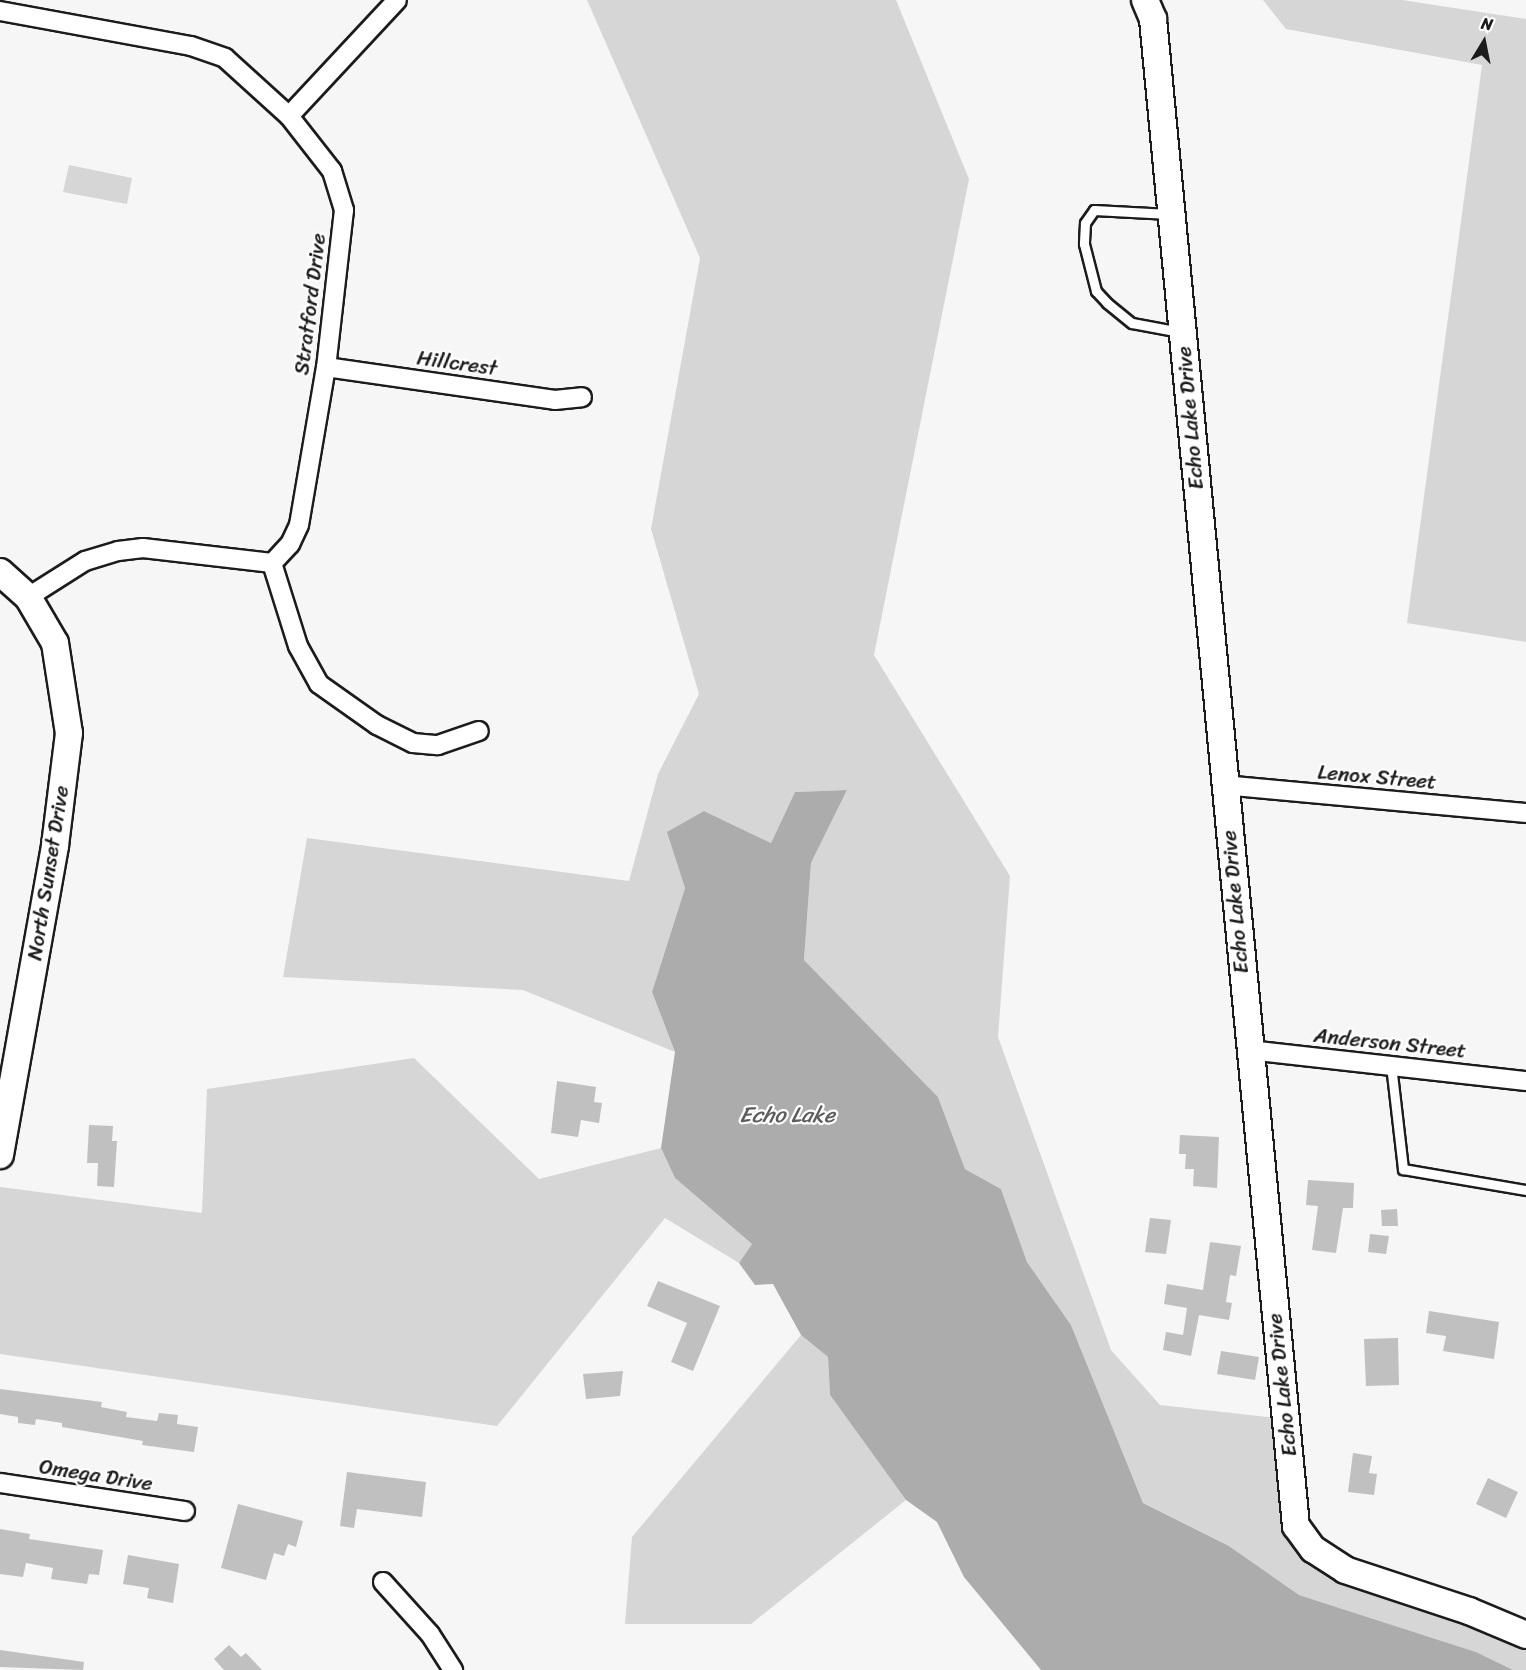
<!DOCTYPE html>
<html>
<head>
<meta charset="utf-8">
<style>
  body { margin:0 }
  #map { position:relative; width:1526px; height:1670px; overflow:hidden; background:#f6f6f6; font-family:Sriracha,sans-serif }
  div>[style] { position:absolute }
  .green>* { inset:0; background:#d6d6d6 }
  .water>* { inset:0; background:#acacac }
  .building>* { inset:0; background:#c0c0c0 }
  .roads { filter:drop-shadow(2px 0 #1c1c1c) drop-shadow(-2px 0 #1c1c1c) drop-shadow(0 2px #1c1c1c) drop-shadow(0 -2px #1c1c1c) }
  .lane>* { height:9px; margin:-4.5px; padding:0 4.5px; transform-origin:4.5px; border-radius:4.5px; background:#fff }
  .street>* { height:18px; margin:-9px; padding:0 9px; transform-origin:9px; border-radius:9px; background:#fff }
  .secondary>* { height:26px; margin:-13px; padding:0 13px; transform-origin:13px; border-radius:13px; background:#fff }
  span { translate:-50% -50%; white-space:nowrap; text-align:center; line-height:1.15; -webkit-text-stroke:4.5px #fff; paint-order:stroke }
  .street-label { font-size:21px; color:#1c1c1c }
  .water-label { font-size:22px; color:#5d5d5d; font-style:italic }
  .north { position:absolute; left:1454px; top:12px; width:60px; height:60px; -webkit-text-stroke:4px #fff; paint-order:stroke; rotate:10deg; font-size:16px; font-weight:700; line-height:24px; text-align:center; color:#1c1c1c }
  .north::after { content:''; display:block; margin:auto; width:21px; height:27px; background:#1c1c1c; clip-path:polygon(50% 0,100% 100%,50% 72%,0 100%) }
</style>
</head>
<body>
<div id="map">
  <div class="green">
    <i style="clip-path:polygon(587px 0,896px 0,969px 179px,874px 655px,1010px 876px,998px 1037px,1111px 1350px,1160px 1405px,1286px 1419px,1313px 1549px,1526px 1635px,1526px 1670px,1513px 1670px,1476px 1652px,1299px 1595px,1229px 1546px,1143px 1503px,1071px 1325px,1027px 1262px,1001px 1189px,965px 1169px,938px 1097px,804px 960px,811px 863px,847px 790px,795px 792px,771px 843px,704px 811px,668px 832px,685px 888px,652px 992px,675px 1052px,523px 990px,283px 977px,307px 838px,629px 881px,658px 774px,699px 694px,651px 529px,700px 258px)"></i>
    <i style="clip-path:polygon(1263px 0,1402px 0,1526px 19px,1526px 642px,1407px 623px,1482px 65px,1286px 29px)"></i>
    <i style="clip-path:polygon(69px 165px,132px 178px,127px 204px,63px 192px)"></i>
    <i style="clip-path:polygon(414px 1058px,539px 1179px,661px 1148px,675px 1178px,752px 1244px,739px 1263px,665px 1218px,497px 1426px,0 1354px,0 1187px,202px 1213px,207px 1089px)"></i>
    <i style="clip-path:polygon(801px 1335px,828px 1357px,830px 1395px,906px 1500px,751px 1624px,625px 1624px,632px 1537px)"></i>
  </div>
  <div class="water">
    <i style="clip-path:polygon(847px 790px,811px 863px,804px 960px,938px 1097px,965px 1169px,1001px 1189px,1027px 1262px,1071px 1325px,1143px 1503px,1229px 1546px,1299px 1595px,1476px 1652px,1513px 1670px,1041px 1670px,964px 1577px,937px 1522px,906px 1500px,830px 1395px,828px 1357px,801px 1335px,773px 1284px,755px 1285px,739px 1263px,752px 1244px,675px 1178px,661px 1148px,675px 1052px,652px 992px,685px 888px,667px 832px,704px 811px,771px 843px,795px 792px)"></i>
  </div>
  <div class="building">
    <i style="clip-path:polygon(557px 1081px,596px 1087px,594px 1102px,602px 1103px,599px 1123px,581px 1120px,578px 1137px,551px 1133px)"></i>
    <i style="clip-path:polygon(89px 1125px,113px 1126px,112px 1141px,117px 1141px,114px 1187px,97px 1186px,98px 1163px,87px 1163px)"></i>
    <i style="clip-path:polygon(1180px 1135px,1219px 1137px,1217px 1188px,1193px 1186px,1194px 1169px,1185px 1169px,1186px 1154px,1179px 1154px)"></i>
    <i style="clip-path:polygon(1308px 1180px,1354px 1183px,1353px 1208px,1343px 1208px,1336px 1253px,1312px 1250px,1318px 1206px,1306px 1205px)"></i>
    <i style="clip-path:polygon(1397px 1209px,1398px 1226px,1382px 1226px,1381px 1210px)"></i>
    <i style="clip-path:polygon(1150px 1218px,1171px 1220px,1166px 1254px,1145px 1252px)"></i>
    <i style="clip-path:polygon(1370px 1234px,1389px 1236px,1386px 1254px,1368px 1252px)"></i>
    <i style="clip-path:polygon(1210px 1242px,1241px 1246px,1236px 1276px,1230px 1275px,1226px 1302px,1232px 1303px,1229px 1320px,1199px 1315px,1191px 1356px,1163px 1350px,1166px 1332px,1183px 1335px,1187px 1308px,1164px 1304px,1167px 1284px,1203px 1290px)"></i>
    <i style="clip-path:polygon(658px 1281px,720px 1306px,693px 1371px,671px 1362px,687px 1323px,647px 1306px)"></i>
    <i style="clip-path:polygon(1429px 1311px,1499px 1322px,1494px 1359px,1443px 1351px,1446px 1336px,1426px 1333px)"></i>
    <i style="clip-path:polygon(1398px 1338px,1399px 1385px,1366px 1386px,1364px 1339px)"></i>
    <i style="clip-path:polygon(1221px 1351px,1259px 1357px,1255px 1380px,1217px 1374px)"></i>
    <i style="clip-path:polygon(623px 1371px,620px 1396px,586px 1399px,583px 1374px)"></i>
    <i style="clip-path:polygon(0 1389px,102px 1402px,101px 1407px,127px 1412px,126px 1417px,157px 1421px,159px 1413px,178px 1415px,177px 1424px,198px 1427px,194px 1452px,142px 1445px,143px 1441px,62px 1427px,62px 1423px,36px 1419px,35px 1425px,18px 1423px,18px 1417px,0 1414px)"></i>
    <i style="clip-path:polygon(1353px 1453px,1372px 1456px,1369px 1473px,1377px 1474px,1374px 1495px,1348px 1492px)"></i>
    <i style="clip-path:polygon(347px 1472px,426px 1482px,422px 1517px,357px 1509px,354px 1528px,340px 1526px)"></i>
    <i style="clip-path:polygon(1488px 1478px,1518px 1492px,1506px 1518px,1476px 1504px)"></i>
    <i style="clip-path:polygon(238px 1504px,303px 1521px,296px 1547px,288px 1544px,284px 1556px,274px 1553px,266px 1580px,221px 1568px)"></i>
    <i style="clip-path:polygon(0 1529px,30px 1534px,29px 1539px,103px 1550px,99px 1575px,89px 1574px,87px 1584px,51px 1579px,53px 1568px,26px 1563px,23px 1577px,0 1574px)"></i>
    <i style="clip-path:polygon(128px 1555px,179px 1564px,173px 1603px,147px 1598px,149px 1588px,123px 1584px)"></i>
    <i style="clip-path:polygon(229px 1645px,241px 1657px,246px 1653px,262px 1670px,224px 1670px,214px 1659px)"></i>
    <i style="clip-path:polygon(0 1650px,84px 1662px,83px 1670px,0 1667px)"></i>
  </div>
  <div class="roads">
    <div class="lane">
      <i style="left:1169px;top:214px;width:75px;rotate:-176.9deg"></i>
      <i style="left:1094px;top:210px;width:16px;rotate:125deg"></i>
      <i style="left:1085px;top:223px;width:21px;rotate:93deg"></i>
      <i style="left:1084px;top:244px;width:49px;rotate:75.7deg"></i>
      <i style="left:1096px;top:291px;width:16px;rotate:47deg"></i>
      <i style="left:1107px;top:303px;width:32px;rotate:39deg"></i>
      <i style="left:1132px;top:323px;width:49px;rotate:10.6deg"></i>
      <i style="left:1391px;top:1065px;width:105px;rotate:83.4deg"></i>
      <i style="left:1403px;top:1169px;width:125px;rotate:9.7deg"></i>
    </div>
    <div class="street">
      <i style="left:0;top:11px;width:194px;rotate:10.4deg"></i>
      <i style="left:191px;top:46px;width:36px;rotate:19deg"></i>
      <i style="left:225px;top:58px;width:86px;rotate:42.2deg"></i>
      <i style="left:289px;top:116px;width:70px;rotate:52deg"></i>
      <i style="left:332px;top:171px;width:41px;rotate:72.9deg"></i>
      <i style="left:344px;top:210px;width:158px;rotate:96.5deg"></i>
      <i style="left:326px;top:367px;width:160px;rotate:99.7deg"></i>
      <i style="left:299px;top:525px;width:21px;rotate:115deg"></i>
      <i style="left:290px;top:544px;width:26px;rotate:133deg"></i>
      <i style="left:272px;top:563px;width:130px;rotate:-173.4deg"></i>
      <i style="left:143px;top:548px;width:25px;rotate:173deg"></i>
      <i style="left:118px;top:551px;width:34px;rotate:163deg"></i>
      <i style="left:85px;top:561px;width:67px;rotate:147.7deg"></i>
      <i style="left:289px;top:116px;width:158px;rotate:-47deg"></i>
      <i style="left:326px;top:367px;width:231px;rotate:8.2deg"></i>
      <i style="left:555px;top:400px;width:27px;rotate:-6deg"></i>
      <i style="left:272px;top:563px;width:87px;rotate:72.6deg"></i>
      <i style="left:298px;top:646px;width:43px;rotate:61.1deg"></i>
      <i style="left:319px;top:684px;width:71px;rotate:35.3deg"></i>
      <i style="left:377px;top:725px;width:40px;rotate:26.6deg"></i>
      <i style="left:413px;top:743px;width:25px;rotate:5deg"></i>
      <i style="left:438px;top:745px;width:43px;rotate:-18.9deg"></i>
      <i style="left:1224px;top:785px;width:303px;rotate:5.3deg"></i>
      <i style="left:1249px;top:1050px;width:279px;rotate:6.4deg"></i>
      <i style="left:0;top:1483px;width:187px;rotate:8.6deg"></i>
      <i style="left:383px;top:1582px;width:70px;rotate:47.9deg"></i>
      <i style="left:430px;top:1634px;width:43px;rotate:57.4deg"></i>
    </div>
    <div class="secondary">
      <i style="left:1145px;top:0;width:21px;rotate:67deg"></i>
      <i style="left:1153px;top:19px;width:1514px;rotate:84.58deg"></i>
      <i style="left:1296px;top:1526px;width:29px;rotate:54deg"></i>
      <i style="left:1313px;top:1549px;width:38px;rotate:33deg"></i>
      <i style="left:1345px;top:1570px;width:131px;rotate:18.3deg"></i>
      <i style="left:1469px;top:1611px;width:62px;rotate:22.8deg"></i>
      <i style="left:0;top:572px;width:38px;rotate:42deg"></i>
      <i style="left:28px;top:597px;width:53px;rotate:59.6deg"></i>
      <i style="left:55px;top:643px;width:91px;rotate:81.2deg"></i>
      <i style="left:69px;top:733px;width:114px;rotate:97.1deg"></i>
      <i style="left:55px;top:846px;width:314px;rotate:100.1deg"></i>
    </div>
  </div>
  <div class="street-label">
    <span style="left:310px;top:304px;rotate:-83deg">Stratford Drive</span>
    <span style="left:457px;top:363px;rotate:8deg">Hillcrest</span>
    <span style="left:1190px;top:418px;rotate:-95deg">Echo Lake Drive</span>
    <span style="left:1377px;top:777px;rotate:5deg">Lenox Street</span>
    <span style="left:48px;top:873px;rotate:-81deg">North Sunset Drive</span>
    <span style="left:1235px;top:902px;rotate:-95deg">Echo Lake Drive</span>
    <span style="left:1390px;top:1043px;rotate:6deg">Anderson Street</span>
    <span style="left:1282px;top:1385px;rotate:-96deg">Echo Lake Drive</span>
    <span style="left:96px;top:1475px;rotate:9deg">Omega Drive</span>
  </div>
  <div class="water-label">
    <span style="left:787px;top:1115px">Echo Lake</span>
  </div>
  <div class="north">N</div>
</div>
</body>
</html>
